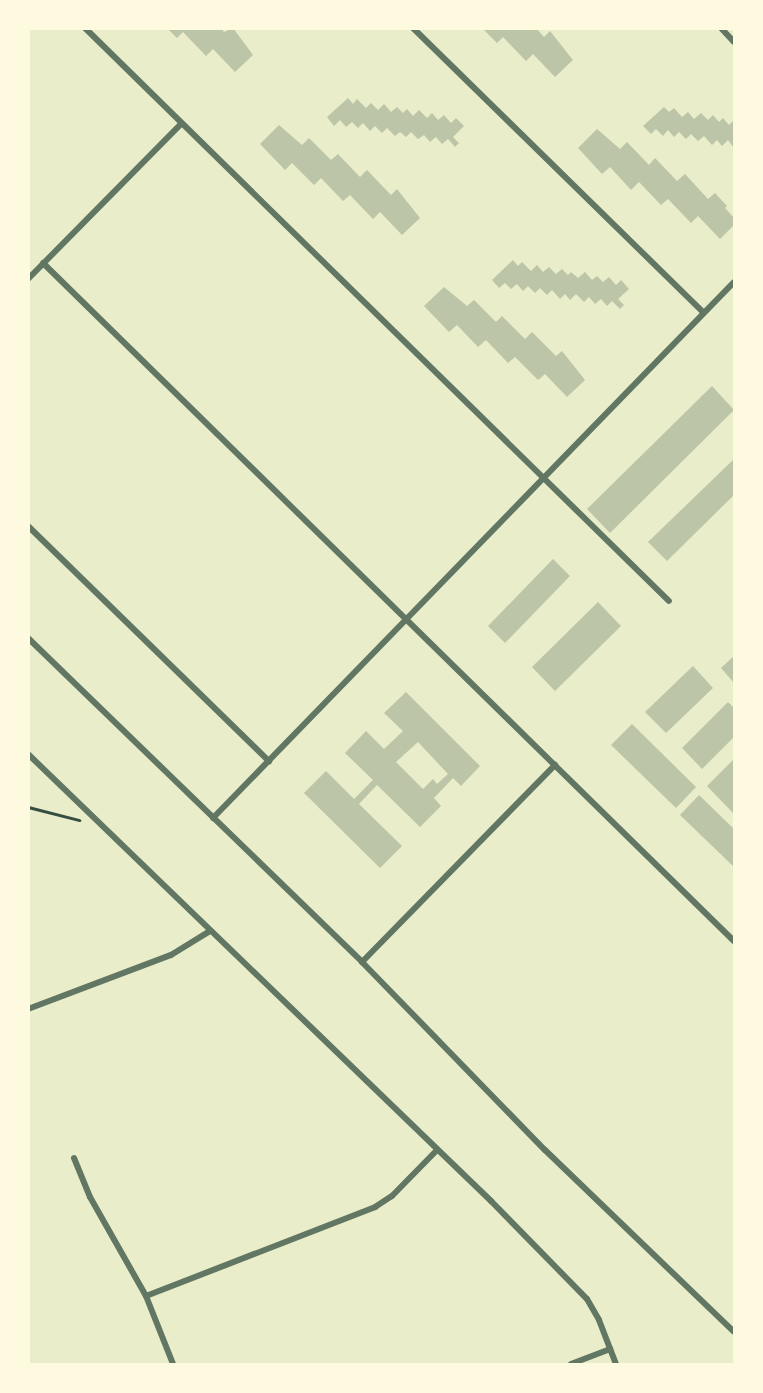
<!DOCTYPE html>
<html>
<head>
<meta charset="utf-8">
<style>
  body { margin:0 }
  #map { position:relative; width:763px; height:1393px; overflow:hidden; background:#e9edc9; font-family:Helvetica,sans-serif }
  div>[style] { position:absolute }
  .building>* { inset:0; background:#bcc5a7 }
  .path>* { height:3px; margin:-1.5px; padding:0 1.5px; transform-origin:1.5px; border-radius:1.5px; background:#344e41 }
  .minor>* { height:6px; margin:-3px; padding:0 3px; transform-origin:3px; border-radius:3px; background:#617663 }
  span { translate:-50% -50%; white-space:nowrap; text-align:center; line-height:1.15; -webkit-text-stroke:4.5px #fefae0; paint-order:stroke }
  .frame { position:absolute; inset:0; border:30px solid #fefae0; pointer-events:none }
</style>
</head>
<body>
<div id="map">
  <div class="building">
    <i style="clip-path:polygon(167px 28px,221px 28px,224px 32px,233px 28px,253px 55px,235px 72px,213px 49px,206px 56px,183px 32px,177px 38px)"></i>
    <i style="clip-path:polygon(482px 28px,536px 28px,544px 37px,550px 31px,573px 60px,555px 77px,533px 54px,526px 61px,503px 37px,497px 43px)"></i>
    <i style="clip-path:polygon(348px 98px,353px 104px,357px 99px,366px 108px,371px 103px,378px 110px,384px 104px,391px 112px,397px 107px,403px 113px,407px 109px,413px 116px,419px 110px,427px 118px,432px 113px,438px 120px,444px 115px,451px 123px,456px 118px,464px 126px,453px 137px,459px 143px,455px 147px,448px 139px,442px 144px,436px 137px,430px 142px,424px 135px,418px 139px,411px 132px,406px 137px,400px 132px,395px 136px,387px 128px,382px 133px,375px 126px,370px 131px,363px 123px,358px 128px,352px 122px,346px 127px,340px 120px,334px 126px,327px 117px)"></i>
    <i style="clip-path:polygon(664px 107px,669px 112px,674px 108px,682px 117px,688px 112px,694px 119px,701px 113px,708px 120px,713px 115px,719px 122px,723px 118px,729px 125px,734px 120px,734px 148px,728px 140px,722px 146px,717px 140px,712px 145px,704px 136px,698px 141px,691px 134px,686px 139px,679px 132px,674px 137px,668px 130px,663px 136px,656px 129px,651px 134px,643px 126px)"></i>
    <i style="clip-path:polygon(279px 125px,302px 145px,309px 138px,331px 160px,338px 154px,360px 177px,367px 170px,391px 195px,397px 189px,420px 218px,402px 235px,380px 212px,373px 219px,350px 195px,343px 201px,321px 178px,314px 185px,292px 163px,285px 170px,260px 144px)"></i>
    <i style="clip-path:polygon(597px 129px,620px 149px,627px 142px,649px 165px,655px 158px,677px 181px,685px 174px,708px 199px,715px 193px,727px 206px,725px 208px,734px 218px,734px 225px,720px 239px,698px 216px,691px 223px,668px 199px,661px 205px,639px 182px,631px 190px,610px 167px,602px 174px,578px 148px)"></i>
    <i style="clip-path:polygon(513px 260px,518px 266px,522px 262px,531px 271px,537px 265px,543px 272px,549px 267px,556px 274px,562px 269px,568px 275px,571px 272px,578px 278px,585px 272px,592px 280px,597px 276px,603px 282px,609px 277px,616px 285px,621px 280px,629px 289px,618px 299px,624px 305px,620px 309px,612px 301px,607px 306px,601px 299px,595px 304px,589px 297px,584px 302px,576px 294px,570px 300px,565px 294px,560px 299px,552px 290px,547px 295px,540px 288px,535px 293px,528px 286px,523px 291px,517px 284px,511px 289px,505px 283px,499px 288px,492px 280px)"></i>
    <i style="clip-path:polygon(444px 287px,467px 306px,474px 300px,496px 322px,502px 316px,525px 339px,532px 332px,556px 356px,562px 351px,585px 380px,567px 397px,545px 374px,538px 380px,515px 357px,508px 363px,486px 340px,478px 347px,457px 325px,449px 332px,424px 306px)"></i>
    <i style="clip-path:polygon(712px 386px,734px 410px,610px 533px,587px 509px)"></i>
    <i style="clip-path:polygon(734px 459px,734px 495px,667px 561px,648px 542px)"></i>
    <i style="clip-path:polygon(553px 559px,570px 576px,505px 643px,488px 626px)"></i>
    <i style="clip-path:polygon(598px 602px,621px 626px,555px 691px,532px 667px)"></i>
    <i style="clip-path:polygon(734px 656px,734px 683px,721px 668px)"></i>
    <i style="clip-path:polygon(693px 666px,713px 688px,666px 733px,645px 712px)"></i>
    <i style="clip-path:polygon(evenodd,406px 692px,480px 766px,461px 786px,453px 778px,434px 798px,441px 806px,420px 827px,377px 785px,359px 804px,402px 846px,380px 868px,304px 793px,326px 771px,354px 799px,373px 780px,345px 753px,366px 731px,384px 749px,403px 731px,384px 713px,406px 692px,418px 742px,448px 774px,437px 784px,433px 779px,423px 789px,396px 762px,418px 742px)"></i>
    <i style="clip-path:polygon(728px 702px,734px 708px,734px 737px,702px 769px,682px 748px)"></i>
    <i style="clip-path:polygon(632px 724px,696px 787px,676px 808px,611px 745px)"></i>
    <i style="clip-path:polygon(734px 759px,734px 814px,707px 786px)"></i>
    <i style="clip-path:polygon(699px 795px,734px 829px,734px 867px,680px 815px)"></i>
  </div>
  <div class="path">
    <i style="left:28px;top:807px;width:53px;rotate:14.3deg"></i>
  </div>
  <div class="minor">
    <i style="left:85px;top:28px;width:818px;rotate:44.46deg"></i>
    <i style="left:413px;top:28px;width:406px;rotate:44.4deg"></i>
    <i style="left:721px;top:28px;width:19px;rotate:47deg"></i>
    <i style="left:43px;top:263px;width:968px;rotate:44.46deg"></i>
    <i style="left:28px;top:279px;width:218px;rotate:-45.4deg"></i>
    <i style="left:28px;top:526px;width:337px;rotate:44.3deg"></i>
    <i style="left:28px;top:638px;width:465px;rotate:44.1deg"></i>
    <i style="left:362px;top:962px;width:262px;rotate:45.8deg"></i>
    <i style="left:545px;top:1150px;width:262px;rotate:43.9deg"></i>
    <i style="left:28px;top:754px;width:644px;rotate:43.99deg"></i>
    <i style="left:491px;top:1201px;width:137px;rotate:45.6deg"></i>
    <i style="left:587px;top:1299px;width:24px;rotate:60deg"></i>
    <i style="left:599px;top:1320px;width:47px;rotate:68.9deg"></i>
    <i style="left:213px;top:818px;width:747px;rotate:-45.81deg"></i>
    <i style="left:362px;top:962px;width:276px;rotate:-45.6deg"></i>
    <i style="left:28px;top:1009px;width:153px;rotate:-20.7deg"></i>
    <i style="left:171px;top:955px;width:46px;rotate:-31.6deg"></i>
    <i style="left:74px;top:1158px;width:42px;rotate:67.7deg"></i>
    <i style="left:90px;top:1197px;width:114px;rotate:60.5deg"></i>
    <i style="left:146px;top:1296px;width:73px;rotate:68.3deg"></i>
    <i style="left:146px;top:1296px;width:246px;rotate:-21.2deg"></i>
    <i style="left:375px;top:1207px;width:20px;rotate:-33deg"></i>
    <i style="left:392px;top:1196px;width:64px;rotate:-45.6deg"></i>
    <i style="left:571px;top:1364px;width:42px;rotate:-21deg"></i>
  </div>
  <div class="frame"></div>
</div>
</body>
</html>
